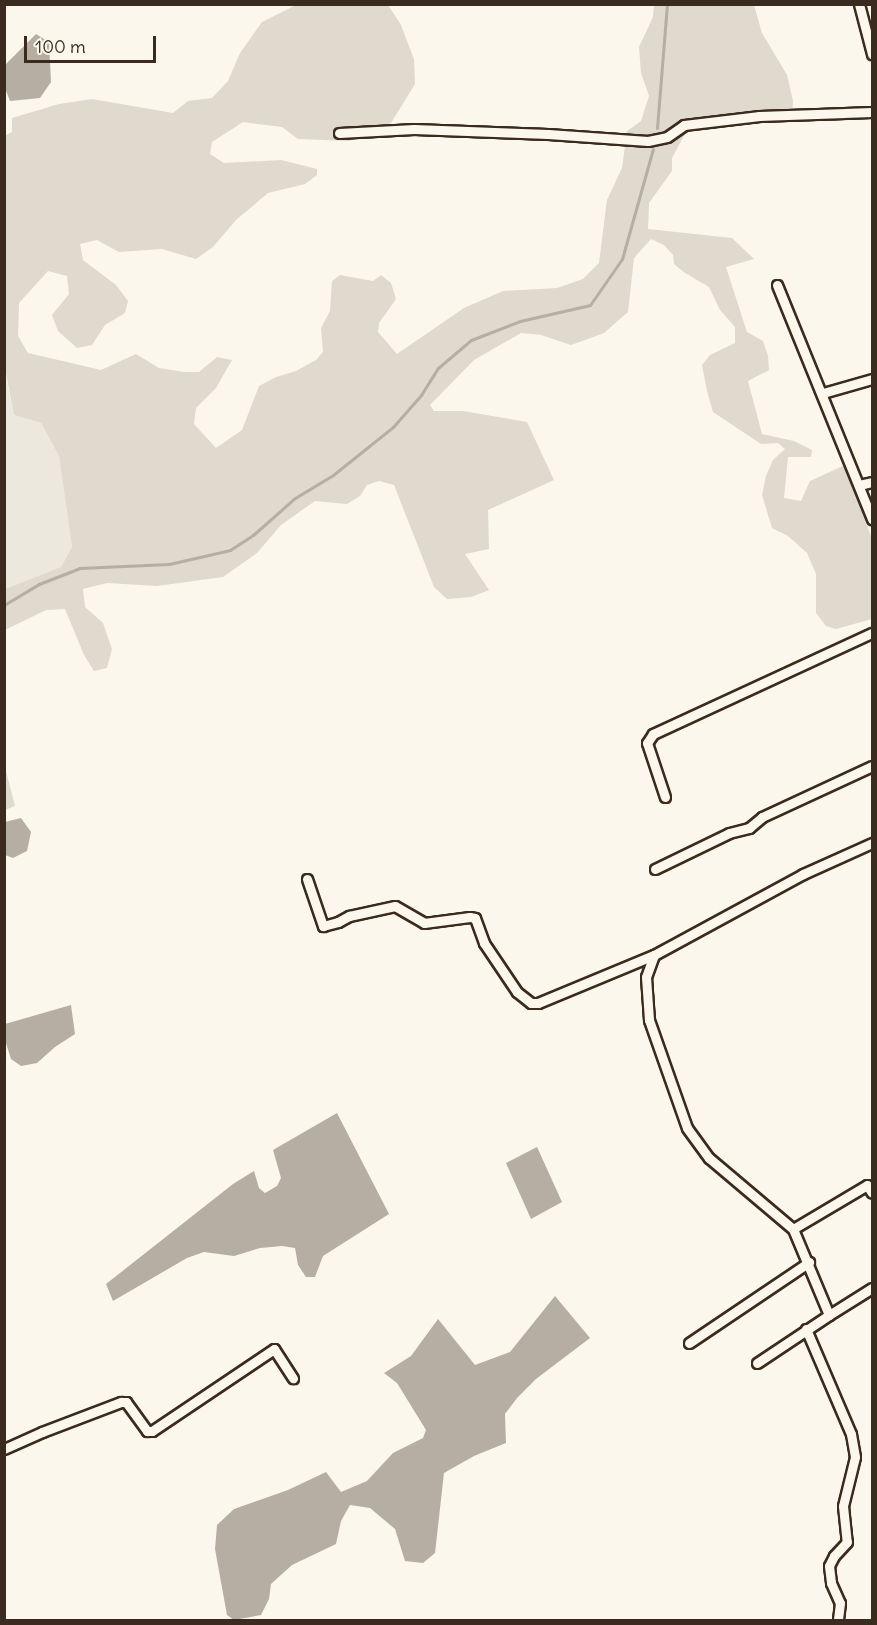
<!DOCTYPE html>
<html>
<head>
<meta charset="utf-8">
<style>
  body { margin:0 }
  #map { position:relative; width:877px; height:1625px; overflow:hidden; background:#fbf7ec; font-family:Delius,sans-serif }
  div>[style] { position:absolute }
  .built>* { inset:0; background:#ede8dd }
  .green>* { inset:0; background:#dfd9ce }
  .water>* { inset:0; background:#b6aea2 }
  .stream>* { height:3px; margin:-1.5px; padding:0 1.5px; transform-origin:1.5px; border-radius:1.5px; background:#b6aea2 }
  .roads { filter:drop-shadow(2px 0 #3b2a1e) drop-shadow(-2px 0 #3b2a1e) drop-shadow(0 2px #3b2a1e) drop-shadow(0 -2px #3b2a1e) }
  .street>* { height:9px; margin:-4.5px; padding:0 4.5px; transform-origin:4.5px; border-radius:4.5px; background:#fbf7ec }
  span { translate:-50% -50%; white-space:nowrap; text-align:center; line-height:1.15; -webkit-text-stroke:5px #fbf7ec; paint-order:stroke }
  .frame { position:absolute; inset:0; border:6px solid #3b2a1e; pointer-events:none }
  .scale { position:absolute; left:24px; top:36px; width:132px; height:27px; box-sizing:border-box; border:3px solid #3b2a1e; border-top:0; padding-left:8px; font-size:18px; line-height:21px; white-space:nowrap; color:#3b2a1e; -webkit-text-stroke:4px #fbf7ec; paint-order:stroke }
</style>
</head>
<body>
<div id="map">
  <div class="built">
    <i style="clip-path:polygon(4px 368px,14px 415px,41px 423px,59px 456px,72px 547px,61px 567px,5px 589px)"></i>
  </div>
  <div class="green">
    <i style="clip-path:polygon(296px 5px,388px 5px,401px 25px,414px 59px,415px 84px,391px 123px,349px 141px,298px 139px,282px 127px,243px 122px,212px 142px,210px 154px,224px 163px,281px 160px,317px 169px,317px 175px,305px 184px,268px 193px,236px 220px,213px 247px,196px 259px,162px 249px,119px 252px,97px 240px,80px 244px,83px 260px,116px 285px,128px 301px,125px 313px,105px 325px,92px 345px,77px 348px,58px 331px,52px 315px,69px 294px,67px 276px,48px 271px,19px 303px,18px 336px,28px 353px,101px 370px,136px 354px,159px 368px,184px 372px,199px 372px,217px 357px,232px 360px,216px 388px,196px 408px,194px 424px,216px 448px,242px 430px,259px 386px,276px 377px,296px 371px,316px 360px,323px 352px,321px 328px,330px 311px,332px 281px,340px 275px,373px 281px,381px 275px,391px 283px,396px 299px,379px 323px,378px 332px,397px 354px,464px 308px,503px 291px,557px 288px,583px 279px,599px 263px,607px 200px,622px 168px,627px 131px,641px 121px,649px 96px,641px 73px,639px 47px,653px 17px,654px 5px,754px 5px,762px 33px,787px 75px,793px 101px,792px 120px,687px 130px,672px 158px,672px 171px,649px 203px,648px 229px,732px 238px,754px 259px,726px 267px,747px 332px,763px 341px,768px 356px,769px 370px,748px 381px,762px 434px,794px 441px,812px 450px,811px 457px,788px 457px,784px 498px,801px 501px,810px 481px,845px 465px,872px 539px,872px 619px,836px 629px,826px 626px,816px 613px,816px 574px,807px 553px,788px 536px,772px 528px,762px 495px,766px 476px,773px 460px,785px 449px,778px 443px,761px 444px,713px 412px,707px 391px,702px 365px,710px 355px,735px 343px,735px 327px,720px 310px,709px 287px,685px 273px,674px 264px,673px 255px,664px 245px,651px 239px,634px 258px,628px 312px,604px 333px,571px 345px,541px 335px,521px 333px,474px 360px,430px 405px,434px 411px,463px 411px,527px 422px,554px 480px,488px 510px,489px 549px,465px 554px,489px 590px,471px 597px,447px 599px,434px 587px,394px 485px,379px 481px,367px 485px,360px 496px,347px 504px,315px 501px,281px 525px,257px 553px,223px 577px,157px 586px,107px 583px,83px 589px,85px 607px,103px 623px,112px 649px,107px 668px,94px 671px,84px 655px,65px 609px,46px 610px,5px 630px,5px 589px,61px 567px,72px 547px,59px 456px,41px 423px,14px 415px,5px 368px,4px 136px,12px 132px,12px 118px,59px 104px,92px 99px,173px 113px,188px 101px,212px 98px,228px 81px,240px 53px,262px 22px)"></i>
    <i style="clip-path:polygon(5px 767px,15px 806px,5px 810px,4px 810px)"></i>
  </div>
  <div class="water">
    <i style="clip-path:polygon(36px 34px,49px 42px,51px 82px,40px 98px,10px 101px,5px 88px,5px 65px)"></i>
    <i style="clip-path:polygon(21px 818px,31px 832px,27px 851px,13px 858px,5px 855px,5px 822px)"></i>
    <i style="clip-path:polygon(71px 1005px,75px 1034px,55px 1047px,37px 1063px,21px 1066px,11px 1059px,5px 1040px,5px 1024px)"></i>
    <i style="clip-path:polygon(337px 1113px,389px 1214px,323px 1256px,315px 1277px,306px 1277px,298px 1265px,295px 1248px,282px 1246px,260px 1248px,234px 1256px,204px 1252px,187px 1258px,113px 1301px,106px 1284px,233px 1184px,254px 1171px,259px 1188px,265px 1193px,277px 1186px,281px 1178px,273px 1150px)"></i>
    <i style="clip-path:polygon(537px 1147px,562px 1202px,531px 1219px,506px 1163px)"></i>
    <i style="clip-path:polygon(555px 1296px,590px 1338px,536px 1379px,517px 1398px,505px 1414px,506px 1443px,474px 1456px,444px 1473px,435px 1553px,423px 1563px,405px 1561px,395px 1529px,370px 1508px,350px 1505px,341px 1521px,336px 1544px,292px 1565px,271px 1584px,269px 1599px,261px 1615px,234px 1620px,227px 1615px,215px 1549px,217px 1525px,234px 1509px,288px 1490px,326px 1472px,341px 1492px,367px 1481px,393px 1453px,423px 1438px,426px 1430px,397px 1383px,384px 1373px,411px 1356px,438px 1319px,475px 1365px,510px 1352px)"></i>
  </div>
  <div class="stream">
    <i style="left:657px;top:128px;width:124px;rotate:-85.4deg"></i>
    <i style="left:4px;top:605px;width:41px;rotate:-31deg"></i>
    <i style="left:39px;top:584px;width:44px;rotate:-21.3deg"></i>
    <i style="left:80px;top:568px;width:89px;rotate:-2.6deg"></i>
    <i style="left:169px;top:564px;width:63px;rotate:-12.9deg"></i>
    <i style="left:230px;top:550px;width:27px;rotate:-33deg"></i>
    <i style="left:253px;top:535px;width:56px;rotate:-41.4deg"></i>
    <i style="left:295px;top:498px;width:44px;rotate:-31.2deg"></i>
    <i style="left:333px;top:475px;width:77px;rotate:-38.7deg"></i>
    <i style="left:393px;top:427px;width:43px;rotate:-48.8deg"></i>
    <i style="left:421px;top:395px;width:32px;rotate:-58deg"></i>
    <i style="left:438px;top:368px;width:43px;rotate:-40.3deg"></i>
    <i style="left:471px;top:340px;width:53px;rotate:-21.2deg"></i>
    <i style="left:520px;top:321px;width:72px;rotate:-12.9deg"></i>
    <i style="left:590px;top:305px;width:56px;rotate:-55.2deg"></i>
    <i style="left:622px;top:259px;width:114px;rotate:-74.3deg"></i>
  </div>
  <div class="roads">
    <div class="street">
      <i style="left:859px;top:4px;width:52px;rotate:75.4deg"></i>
      <i style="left:339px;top:133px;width:75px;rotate:-3.1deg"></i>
      <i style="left:414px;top:129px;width:134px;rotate:2.1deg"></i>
      <i style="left:548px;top:134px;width:100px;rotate:4deg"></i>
      <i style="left:648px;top:141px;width:19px;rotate:-12deg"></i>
      <i style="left:667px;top:137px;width:21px;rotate:-35deg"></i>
      <i style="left:684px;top:125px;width:76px;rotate:-6.8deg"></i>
      <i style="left:759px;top:116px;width:113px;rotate:-2deg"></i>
      <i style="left:777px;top:285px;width:253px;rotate:67.9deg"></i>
      <i style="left:823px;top:393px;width:51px;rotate:-15.9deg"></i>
      <i style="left:859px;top:485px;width:13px;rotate:-13deg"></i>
      <i style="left:665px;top:797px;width:57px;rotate:-108.4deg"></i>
      <i style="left:647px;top:743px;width:11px;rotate:-56deg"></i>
      <i style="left:653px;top:734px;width:241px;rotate:-24.8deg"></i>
      <i style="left:655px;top:869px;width:82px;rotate:-25.9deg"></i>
      <i style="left:729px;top:833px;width:21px;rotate:-14deg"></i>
      <i style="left:749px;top:828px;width:17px;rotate:-40deg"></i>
      <i style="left:762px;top:817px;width:121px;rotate:-24.9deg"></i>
      <i style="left:307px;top:879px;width:50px;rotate:71.2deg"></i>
      <i style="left:323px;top:926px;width:16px;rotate:-15deg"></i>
      <i style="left:338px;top:922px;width:13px;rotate:-29deg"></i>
      <i style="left:349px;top:916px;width:47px;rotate:-12.3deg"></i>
      <i style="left:395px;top:906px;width:34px;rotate:30deg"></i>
      <i style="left:424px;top:923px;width:46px;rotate:-7.4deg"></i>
      <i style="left:470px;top:917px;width:5px;rotate:11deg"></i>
      <i style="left:475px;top:918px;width:27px;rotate:70deg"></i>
      <i style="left:484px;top:943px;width:59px;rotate:56deg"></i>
      <i style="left:517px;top:992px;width:18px;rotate:38deg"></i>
      <i style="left:531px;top:1003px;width:7px"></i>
      <i style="left:538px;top:1003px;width:126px;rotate:-22.5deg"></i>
      <i style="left:654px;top:955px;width:170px;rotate:-28.5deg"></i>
      <i style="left:803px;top:874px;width:76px;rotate:-24.2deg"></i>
      <i style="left:654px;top:955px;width:23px;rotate:110deg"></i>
      <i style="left:646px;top:977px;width:43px;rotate:86deg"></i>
      <i style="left:649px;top:1020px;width:114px;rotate:70.6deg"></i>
      <i style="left:687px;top:1128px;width:37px;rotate:54deg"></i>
      <i style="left:709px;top:1158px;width:110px;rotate:40.2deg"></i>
      <i style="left:793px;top:1229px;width:86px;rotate:-30.7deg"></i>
      <i style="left:867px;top:1185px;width:9px;rotate:58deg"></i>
      <i style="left:829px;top:1315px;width:51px;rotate:-32.1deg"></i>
      <i style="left:806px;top:1329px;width:114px;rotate:66.8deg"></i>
      <i style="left:851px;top:1434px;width:23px;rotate:80deg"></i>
      <i style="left:855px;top:1457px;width:50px;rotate:103.8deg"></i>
      <i style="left:843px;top:1506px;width:36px;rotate:84deg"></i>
      <i style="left:847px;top:1542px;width:19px;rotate:133deg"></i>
      <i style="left:834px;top:1556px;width:11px;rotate:117deg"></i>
      <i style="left:829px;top:1566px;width:17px;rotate:83deg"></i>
      <i style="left:831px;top:1583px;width:22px;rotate:66deg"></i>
      <i style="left:840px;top:1603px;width:17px;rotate:97deg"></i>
      <i style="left:689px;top:1343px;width:145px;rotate:-34deg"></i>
      <i style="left:757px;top:1363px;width:87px;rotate:-33.7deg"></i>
      <i style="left:829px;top:1315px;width:93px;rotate:-112.7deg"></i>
      <i style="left:4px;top:1449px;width:42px;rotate:-24.1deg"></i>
      <i style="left:42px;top:1432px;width:85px;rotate:-20.8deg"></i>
      <i style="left:121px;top:1402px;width:5px"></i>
      <i style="left:126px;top:1402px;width:36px;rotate:54deg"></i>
      <i style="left:147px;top:1431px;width:5px"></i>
      <i style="left:152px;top:1431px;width:147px;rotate:-33.9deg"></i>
      <i style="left:274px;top:1349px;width:35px;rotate:57deg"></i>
    </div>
  </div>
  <div class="frame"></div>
  <div class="scale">100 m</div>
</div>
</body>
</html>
